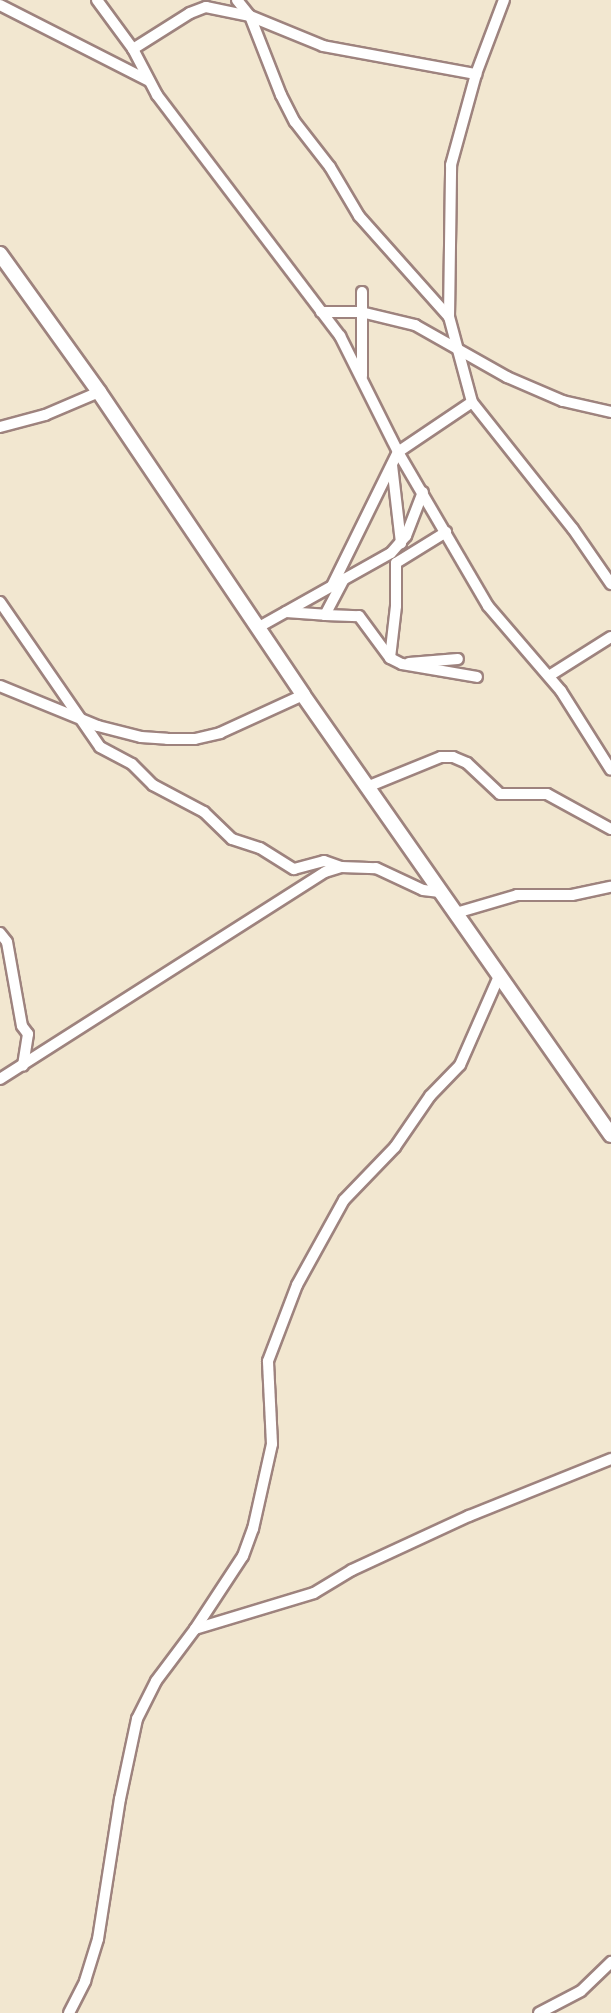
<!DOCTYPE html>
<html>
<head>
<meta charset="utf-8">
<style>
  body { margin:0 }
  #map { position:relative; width:611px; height:2013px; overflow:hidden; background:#f2e7d0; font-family:Alegreya,serif }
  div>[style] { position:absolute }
  .roads { filter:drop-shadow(2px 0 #9e837e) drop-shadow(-2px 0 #9e837e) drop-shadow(0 2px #9e837e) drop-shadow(0 -2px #9e837e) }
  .minor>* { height:10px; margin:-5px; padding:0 5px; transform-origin:5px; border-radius:5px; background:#fff }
  .secondary>* { height:14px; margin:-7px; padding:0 7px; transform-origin:7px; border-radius:7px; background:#fff }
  span { translate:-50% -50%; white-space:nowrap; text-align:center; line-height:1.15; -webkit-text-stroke:5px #f7f3e8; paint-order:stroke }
</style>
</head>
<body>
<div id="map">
  <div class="roads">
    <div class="minor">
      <i style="left:97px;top:0;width:61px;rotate:53.7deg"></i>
      <i style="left:133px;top:49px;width:52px;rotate:62.4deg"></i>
      <i style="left:157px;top:95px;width:303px;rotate:52.8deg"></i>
      <i style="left:340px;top:336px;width:130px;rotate:63.4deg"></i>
      <i style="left:398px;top:452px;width:178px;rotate:59.7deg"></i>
      <i style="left:488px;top:606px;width:112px;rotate:49.3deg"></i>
      <i style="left:561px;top:691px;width:93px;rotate:57.7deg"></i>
      <i style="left:237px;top:0;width:21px;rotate:51deg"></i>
      <i style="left:250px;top:16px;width:85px;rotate:68.6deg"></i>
      <i style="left:281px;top:95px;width:30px;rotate:63deg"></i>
      <i style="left:295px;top:122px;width:57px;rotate:52.1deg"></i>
      <i style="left:330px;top:167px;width:57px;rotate:59.4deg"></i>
      <i style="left:359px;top:216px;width:135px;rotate:48.3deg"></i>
      <i style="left:0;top:5px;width:167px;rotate:27deg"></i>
      <i style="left:133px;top:49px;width:67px;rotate:-32.3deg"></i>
      <i style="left:190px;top:13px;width:17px;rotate:-21deg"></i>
      <i style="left:206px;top:7px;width:45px;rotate:11.6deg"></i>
      <i style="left:250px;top:16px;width:79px;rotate:22.3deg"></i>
      <i style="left:323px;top:46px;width:156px;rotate:10.4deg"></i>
      <i style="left:321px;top:312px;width:40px"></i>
      <i style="left:361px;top:312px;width:56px;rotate:13.5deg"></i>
      <i style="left:415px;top:325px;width:106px;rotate:29.5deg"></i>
      <i style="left:507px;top:377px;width:61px;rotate:23.2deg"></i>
      <i style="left:563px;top:401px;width:49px;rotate:12.9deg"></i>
      <i style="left:362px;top:376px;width:84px;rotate:-90deg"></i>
      <i style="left:472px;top:402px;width:162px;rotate:51.5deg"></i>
      <i style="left:573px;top:529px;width:67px;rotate:55.4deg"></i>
      <i style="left:0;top:427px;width:47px;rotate:-14.9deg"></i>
      <i style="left:45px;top:415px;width:59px;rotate:-23.1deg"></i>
      <i style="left:392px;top:465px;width:79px;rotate:83.4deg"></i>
      <i style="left:332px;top:586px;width:149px;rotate:-63.8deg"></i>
      <i style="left:398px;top:452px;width:89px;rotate:-34deg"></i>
      <i style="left:472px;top:402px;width:88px;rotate:-105.1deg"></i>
      <i style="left:449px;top:317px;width:152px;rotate:-89.2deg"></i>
      <i style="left:451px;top:165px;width:94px;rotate:-74.6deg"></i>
      <i style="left:476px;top:74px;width:79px;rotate:-69.3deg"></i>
      <i style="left:0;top:602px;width:176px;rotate:55.4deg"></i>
      <i style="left:100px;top:747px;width:36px;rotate:28deg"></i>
      <i style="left:132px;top:764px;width:30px;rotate:45deg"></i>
      <i style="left:153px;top:785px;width:58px;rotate:27.9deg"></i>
      <i style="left:204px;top:812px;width:39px;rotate:44deg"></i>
      <i style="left:232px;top:839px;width:29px;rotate:18deg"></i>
      <i style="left:260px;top:848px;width:40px;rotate:32deg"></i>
      <i style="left:294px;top:869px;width:31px;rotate:-15deg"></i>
      <i style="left:324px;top:861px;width:18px;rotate:19deg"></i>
      <i style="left:286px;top:612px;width:39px;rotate:4deg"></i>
      <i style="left:325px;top:615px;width:41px;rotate:-62.2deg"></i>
      <i style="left:325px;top:615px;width:34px;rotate:2deg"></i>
      <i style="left:359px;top:616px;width:52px;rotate:53.6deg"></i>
      <i style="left:390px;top:658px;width:52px;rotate:-83.4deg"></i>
      <i style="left:396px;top:606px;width:43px;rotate:-90deg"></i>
      <i style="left:396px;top:563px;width:59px;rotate:-31.8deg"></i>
      <i style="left:259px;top:627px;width:151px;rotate:-29.3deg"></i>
      <i style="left:391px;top:553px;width:23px;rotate:-49deg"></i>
      <i style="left:406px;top:536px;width:47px;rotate:-68.9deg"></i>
      <i style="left:390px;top:658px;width:13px;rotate:27deg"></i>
      <i style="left:402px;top:664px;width:76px;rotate:9.8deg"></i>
      <i style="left:409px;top:663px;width:49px;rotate:-4.7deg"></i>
      <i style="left:549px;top:676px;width:73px;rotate:-32.2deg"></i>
      <i style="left:0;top:686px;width:106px;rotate:22.2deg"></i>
      <i style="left:98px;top:726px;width:44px;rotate:14.3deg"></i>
      <i style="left:141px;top:737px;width:26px;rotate:4deg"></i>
      <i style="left:167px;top:739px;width:28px"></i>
      <i style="left:195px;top:739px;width:26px;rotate:-13deg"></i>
      <i style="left:220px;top:733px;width:91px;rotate:-24.6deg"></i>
      <i style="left:367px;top:787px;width:80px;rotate:-22.1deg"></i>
      <i style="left:441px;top:757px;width:12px"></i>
      <i style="left:453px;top:757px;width:15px;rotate:23deg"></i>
      <i style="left:467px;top:763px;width:45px;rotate:43.2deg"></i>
      <i style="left:500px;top:794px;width:47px"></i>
      <i style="left:547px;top:794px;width:73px;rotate:28.7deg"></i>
      <i style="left:456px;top:913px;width:64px;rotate:-16.4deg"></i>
      <i style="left:517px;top:895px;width:55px"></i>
      <i style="left:572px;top:895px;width:40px;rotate:-12deg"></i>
      <i style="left:0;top:933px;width:11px;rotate:52deg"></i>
      <i style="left:7px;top:942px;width:85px;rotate:79.9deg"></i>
      <i style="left:22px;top:1026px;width:10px;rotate:53deg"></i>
      <i style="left:28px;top:1034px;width:32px;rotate:99deg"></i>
      <i style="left:0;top:1079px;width:385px;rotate:-32.5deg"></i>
      <i style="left:325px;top:872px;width:17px;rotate:-17deg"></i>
      <i style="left:341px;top:867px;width:35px;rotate:2deg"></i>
      <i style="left:376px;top:868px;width:52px;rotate:25.1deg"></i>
      <i style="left:423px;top:890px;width:17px;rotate:7deg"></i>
      <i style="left:195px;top:1629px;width:124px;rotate:-16.8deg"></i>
      <i style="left:314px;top:1593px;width:44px;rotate:-31.2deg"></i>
      <i style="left:352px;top:1570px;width:129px;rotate:-24.8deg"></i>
      <i style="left:469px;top:1516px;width:153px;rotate:-21.9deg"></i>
      <i style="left:69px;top:2013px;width:36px;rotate:-63deg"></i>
      <i style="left:85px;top:1981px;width:44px;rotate:-72.8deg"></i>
      <i style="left:98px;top:1939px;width:142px;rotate:-81.1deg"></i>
      <i style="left:120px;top:1799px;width:82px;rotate:-78deg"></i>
      <i style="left:137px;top:1719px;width:42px;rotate:-63.4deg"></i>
      <i style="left:156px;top:1681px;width:65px;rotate:-53.1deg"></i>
      <i style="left:195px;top:1629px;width:87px;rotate:-56.7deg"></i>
      <i style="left:243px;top:1556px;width:29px;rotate:-70deg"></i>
      <i style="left:253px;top:1529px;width:87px;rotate:-77.4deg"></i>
      <i style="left:272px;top:1444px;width:83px;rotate:-92.8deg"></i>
      <i style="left:268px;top:1361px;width:81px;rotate:-69.1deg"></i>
      <i style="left:297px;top:1285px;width:97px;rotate:-61.1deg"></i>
      <i style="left:344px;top:1200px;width:74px;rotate:-46.1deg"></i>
      <i style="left:395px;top:1147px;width:62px;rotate:-55.5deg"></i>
      <i style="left:430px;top:1096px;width:43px;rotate:-45.9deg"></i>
      <i style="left:460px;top:1065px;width:97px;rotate:-66.3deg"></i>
      <i style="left:539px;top:2013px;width:47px;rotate:-27.6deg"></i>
      <i style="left:581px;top:1991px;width:42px;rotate:-44deg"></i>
    </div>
    <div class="secondary">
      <i style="left:0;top:254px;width:170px;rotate:54.3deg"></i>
      <i style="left:99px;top:392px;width:365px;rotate:56deg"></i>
      <i style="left:303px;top:695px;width:537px;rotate:55.01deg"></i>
    </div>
  </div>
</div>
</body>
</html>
